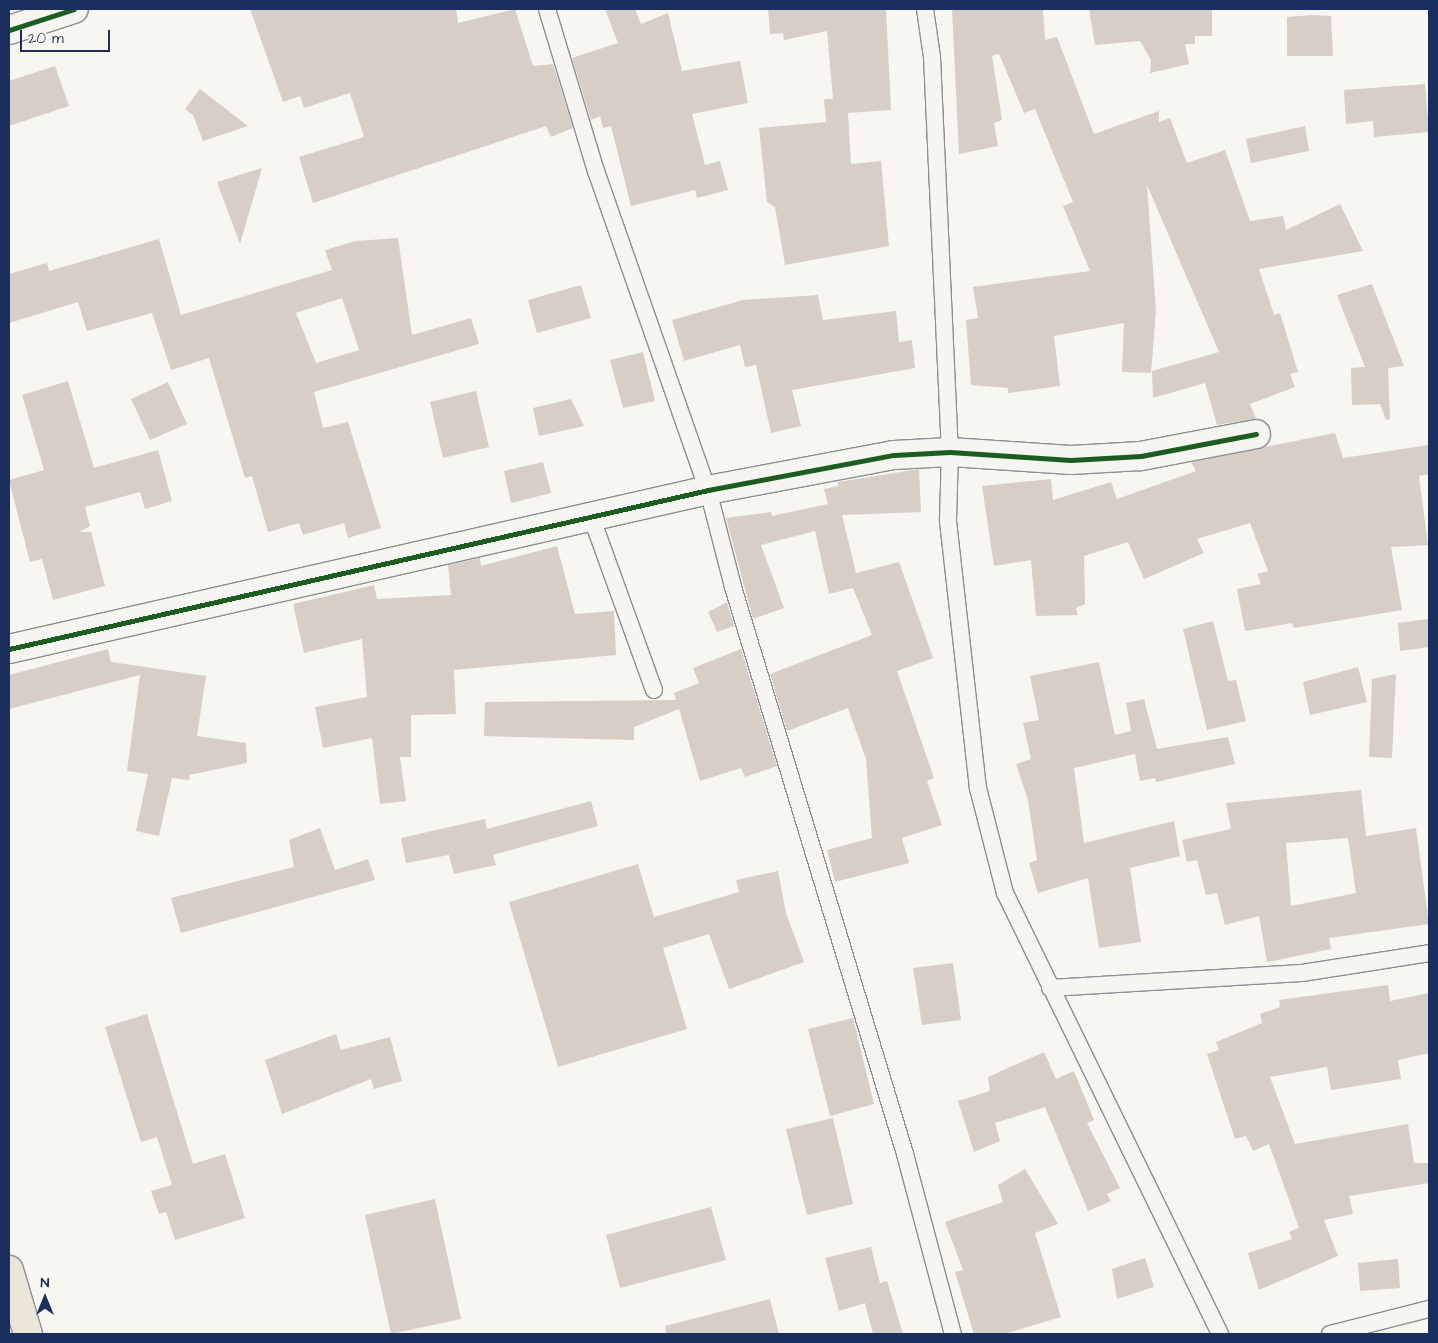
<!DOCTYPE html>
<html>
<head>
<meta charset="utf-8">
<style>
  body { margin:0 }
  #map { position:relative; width:1438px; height:1343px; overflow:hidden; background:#f8f6f0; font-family:"Architects Daughter",sans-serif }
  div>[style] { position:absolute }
  .building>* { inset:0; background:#d7cec5 }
  .roads { filter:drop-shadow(1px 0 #8b8e94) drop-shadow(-1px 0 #8b8e94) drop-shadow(0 1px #8b8e94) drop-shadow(0 -1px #8b8e94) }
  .service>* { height:16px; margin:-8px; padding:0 8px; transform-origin:8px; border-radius:8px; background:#f6f5f1 }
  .minor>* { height:28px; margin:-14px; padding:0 14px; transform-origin:14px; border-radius:14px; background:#f6f5f1 }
  .primary>* { height:28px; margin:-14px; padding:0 14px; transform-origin:14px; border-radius:14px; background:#ebe7d8 }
  .cycleway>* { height:5px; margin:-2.5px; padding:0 2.5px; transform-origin:2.5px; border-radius:2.5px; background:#1b5e20 }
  span { translate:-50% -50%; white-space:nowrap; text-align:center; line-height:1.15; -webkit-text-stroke:4.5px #fbf7ec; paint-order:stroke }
  .frame { position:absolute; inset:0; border:10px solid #1b2f5e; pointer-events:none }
  .north { position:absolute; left:20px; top:1273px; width:50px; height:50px; -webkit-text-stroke:4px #fbf7ec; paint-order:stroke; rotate:0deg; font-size:14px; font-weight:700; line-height:20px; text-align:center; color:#1b2f5e }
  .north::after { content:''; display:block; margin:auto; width:18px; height:22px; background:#1b2f5e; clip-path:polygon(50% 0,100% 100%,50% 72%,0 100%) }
  .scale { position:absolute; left:20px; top:30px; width:90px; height:22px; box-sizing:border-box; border:2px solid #1b2f5e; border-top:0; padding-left:6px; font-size:15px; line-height:18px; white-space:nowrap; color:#1b2f5e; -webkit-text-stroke:4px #fbf7ec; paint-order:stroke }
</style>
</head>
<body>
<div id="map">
  <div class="building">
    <i style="clip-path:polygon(250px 9px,456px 9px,458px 23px,515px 9px,533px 66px,553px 64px,573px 128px,551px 137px,546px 126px,313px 203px,299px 157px,364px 137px,350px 93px,304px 108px,300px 96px,283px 102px)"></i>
    <i style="clip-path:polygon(605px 9px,635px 9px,641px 24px,668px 13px,682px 71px,740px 61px,748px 103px,692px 114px,705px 165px,720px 161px,728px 190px,697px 198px,695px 190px,631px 206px,611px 126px,603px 128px,600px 116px,591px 120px,572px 58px,618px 43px)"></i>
    <i style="clip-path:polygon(768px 9px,886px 9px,891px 110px,848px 113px,851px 164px,881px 161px,889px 246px,785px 265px,775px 207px,767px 202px,759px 128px,826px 122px,824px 99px,833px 99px,827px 31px,784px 40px,783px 33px,770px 34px)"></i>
    <i style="clip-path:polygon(952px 9px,1043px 9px,1045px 40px,1057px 37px,1094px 134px,1159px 111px,1159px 122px,1170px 118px,1187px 163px,1225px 150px,1250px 221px,1283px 216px,1286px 230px,1340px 204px,1363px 251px,1259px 269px,1274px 315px,1280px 313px,1298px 372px,1290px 374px,1295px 387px,1250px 404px,1256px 419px,1217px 425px,1205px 383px,1153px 398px,1152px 371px,1219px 352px,1147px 185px,1156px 311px,1151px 373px,1122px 372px,1124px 323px,1054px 336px,1060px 386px,1008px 393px,1008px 388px,971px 385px,966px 320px,978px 318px,973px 287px,1090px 271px,1063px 206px,1073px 202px,1035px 109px,1024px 113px,999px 54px,992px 56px,1002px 120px,994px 123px,998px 146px,959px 154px)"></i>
    <i style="clip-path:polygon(1089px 9px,1212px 9px,1212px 36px,1195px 36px,1195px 44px,1185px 44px,1189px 64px,1150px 73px,1151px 60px,1140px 41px,1095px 45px)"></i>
    <i style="clip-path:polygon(1312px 15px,1331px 16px,1333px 56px,1287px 56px,1287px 17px)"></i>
    <i style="clip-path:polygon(55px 66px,69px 106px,9px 126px,9px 81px)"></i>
    <i style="clip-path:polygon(1425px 84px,1429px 132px,1374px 137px,1373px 121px,1346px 124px,1344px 90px)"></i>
    <i style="clip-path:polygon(200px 89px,248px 126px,203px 141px,193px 115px,185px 109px)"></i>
    <i style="clip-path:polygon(1305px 126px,1309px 151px,1251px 163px,1246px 139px)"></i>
    <i style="clip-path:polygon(262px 168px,240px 244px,217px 182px)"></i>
    <i style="clip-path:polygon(evenodd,398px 238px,412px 335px,471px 318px,479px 344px,314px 392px,323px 428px,348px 422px,381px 528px,348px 538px,344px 523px,303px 535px,299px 523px,268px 532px,252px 476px,245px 478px,209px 358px,171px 370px,152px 313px,87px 331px,78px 302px,9px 323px,9px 274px,47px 263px,49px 271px,159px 239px,181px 315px,332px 270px,325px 250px,356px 241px,398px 238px,342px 298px,359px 350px,316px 363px,296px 313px,342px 298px)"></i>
    <i style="clip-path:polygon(1372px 284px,1404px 366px,1388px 368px,1390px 419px,1386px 420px,1380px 404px,1352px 405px,1351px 368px,1365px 367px,1337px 295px)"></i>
    <i style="clip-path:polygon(581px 285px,591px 318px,537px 333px,528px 300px)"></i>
    <i style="clip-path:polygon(818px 295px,823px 320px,896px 311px,899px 342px,912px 340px,915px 368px,792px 390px,801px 426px,771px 433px,756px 365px,745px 367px,740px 345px,684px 361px,672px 320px,743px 300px)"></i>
    <i style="clip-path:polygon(643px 352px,655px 401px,623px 408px,610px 360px)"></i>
    <i style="clip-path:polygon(68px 381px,94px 468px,158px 450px,172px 501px,145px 509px,140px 492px,85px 507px,90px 526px,79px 532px,91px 532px,105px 586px,53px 600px,42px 559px,30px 562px,9px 480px,44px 470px,22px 395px)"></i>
    <i style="clip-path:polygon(168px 382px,187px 424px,150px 440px,131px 399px)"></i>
    <i style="clip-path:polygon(476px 391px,489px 447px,443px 458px,430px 402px)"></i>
    <i style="clip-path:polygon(571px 399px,584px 426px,539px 436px,533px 408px)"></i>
    <i style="clip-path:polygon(1335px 433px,1343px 458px,1429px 445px,1429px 474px,1419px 476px,1428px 545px,1391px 547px,1402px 610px,1294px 628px,1292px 623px,1245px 631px,1237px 589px,1261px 584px,1257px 574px,1268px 571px,1250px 523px,1197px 539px,1204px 553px,1144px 579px,1128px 542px,1084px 556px,1085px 604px,1076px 608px,1078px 615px,1036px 616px,1031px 560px,994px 566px,982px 486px,1051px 479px,1053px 500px,1111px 482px,1117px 499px,1196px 471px,1191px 462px)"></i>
    <i style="clip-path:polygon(543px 462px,551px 493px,511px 503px,504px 471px)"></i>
    <i style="clip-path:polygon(919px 469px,921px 512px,842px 515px,856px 573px,899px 562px,933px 658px,897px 671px,934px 778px,927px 781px,942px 825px,902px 838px,909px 863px,835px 882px,827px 850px,872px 838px,866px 759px,848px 708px,787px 731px,770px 674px,872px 635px,853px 588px,829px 594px,815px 531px,761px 545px,784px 608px,753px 619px,726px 518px,771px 512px,772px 516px,828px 504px,824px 489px,838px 486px,838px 482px)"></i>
    <i style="clip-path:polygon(557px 546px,575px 614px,614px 611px,616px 655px,454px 670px,456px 714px,411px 715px,411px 757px,400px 757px,406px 801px,380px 804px,372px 738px,323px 748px,315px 707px,367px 697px,362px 639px,304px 653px,293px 604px,374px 585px,377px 599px,451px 595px,448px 565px,480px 558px,481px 566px)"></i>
    <i style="clip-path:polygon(727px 602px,734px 626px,717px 632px,708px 612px)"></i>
    <i style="clip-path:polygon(1429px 619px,1429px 647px,1400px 651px,1398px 623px)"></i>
    <i style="clip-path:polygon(1213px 621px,1228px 681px,1236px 680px,1246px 721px,1207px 730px,1183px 629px)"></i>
    <i style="clip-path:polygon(108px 649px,111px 662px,206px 676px,197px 736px,246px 743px,247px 763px,189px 775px,190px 780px,172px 778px,159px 836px,136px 831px,148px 774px,127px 771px,140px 675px,9px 709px,9px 675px)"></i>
    <i style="clip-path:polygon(741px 649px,777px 766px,745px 777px,741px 768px,700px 781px,679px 709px,634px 727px,634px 740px,484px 736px,485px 702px,676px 700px,674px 693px,699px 683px,693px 668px)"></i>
    <i style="clip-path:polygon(1099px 662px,1115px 735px,1131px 731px,1126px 703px,1144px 699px,1157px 749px,1228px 737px,1235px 764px,1156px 782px,1155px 778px,1140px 781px,1135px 754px,1074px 768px,1084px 843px,1174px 821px,1180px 856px,1130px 868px,1141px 942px,1099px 948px,1088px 878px,1038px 893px,1029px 863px,1037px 860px,1028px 800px,1016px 764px,1031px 759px,1023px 723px,1039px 720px,1030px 676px)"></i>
    <i style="clip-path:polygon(1358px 667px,1367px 702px,1310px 715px,1303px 682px)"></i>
    <i style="clip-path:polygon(1396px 674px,1392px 758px,1369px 757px,1372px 679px)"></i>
    <i style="clip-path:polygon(evenodd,1361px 790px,1366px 836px,1416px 828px,1429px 924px,1329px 938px,1331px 949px,1267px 962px,1259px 916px,1225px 925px,1217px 893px,1206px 895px,1197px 860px,1187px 862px,1182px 840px,1231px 829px,1226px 803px,1361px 790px,1348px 838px,1356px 893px,1291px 906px,1286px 843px,1348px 838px)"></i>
    <i style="clip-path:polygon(591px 801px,598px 826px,493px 855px,496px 865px,454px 874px,449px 855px,406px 863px,401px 838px,485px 819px,487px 829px)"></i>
    <i style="clip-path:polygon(320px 828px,335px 870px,368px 859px,375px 880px,181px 933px,171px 898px,294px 867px,289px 840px)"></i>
    <i style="clip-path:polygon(638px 864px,654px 917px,739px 892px,736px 880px,778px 871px,786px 913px,804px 962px,729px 989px,709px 934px,663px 948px,687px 1029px,558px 1067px,509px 902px)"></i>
    <i style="clip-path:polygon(953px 963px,961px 1020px,922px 1025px,913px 968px)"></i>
    <i style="clip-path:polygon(1388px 985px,1390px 1001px,1429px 993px,1429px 1053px,1398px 1060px,1401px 1079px,1331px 1090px,1327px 1067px,1270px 1077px,1295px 1144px,1408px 1124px,1414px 1163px,1429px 1163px,1429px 1183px,1349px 1196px,1353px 1214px,1324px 1220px,1338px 1256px,1259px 1290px,1248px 1253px,1292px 1239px,1289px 1232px,1299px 1228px,1269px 1144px,1253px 1151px,1246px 1136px,1235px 1139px,1207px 1054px,1219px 1050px,1216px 1042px,1262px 1023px,1260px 1014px,1280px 1007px,1279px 1000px)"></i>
    <i style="clip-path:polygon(147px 1014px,193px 1164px,225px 1154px,245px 1218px,175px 1240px,166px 1212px,159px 1214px,151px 1191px,172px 1185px,157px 1137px,141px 1142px,105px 1027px)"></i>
    <i style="clip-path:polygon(853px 1018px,874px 1104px,830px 1116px,808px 1029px)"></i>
    <i style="clip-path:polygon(336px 1034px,341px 1050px,390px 1037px,402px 1081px,374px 1089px,371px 1079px,282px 1114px,265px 1060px)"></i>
    <i style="clip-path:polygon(1044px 1052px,1056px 1079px,1074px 1071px,1094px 1120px,1087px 1123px,1120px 1188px,1107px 1194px,1111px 1201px,1088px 1211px,1045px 1107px,995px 1123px,1000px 1141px,974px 1152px,958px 1101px,990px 1091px,988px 1077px)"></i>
    <i style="clip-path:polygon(833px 1118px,853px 1204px,807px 1215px,786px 1129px)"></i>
    <i style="clip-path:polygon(1025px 1169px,1058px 1224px,1035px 1233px,1061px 1317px,1004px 1334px,974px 1334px,955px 1272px,963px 1270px,945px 1222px,1003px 1202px,998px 1185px)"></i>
    <i style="clip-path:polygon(435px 1199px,461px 1319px,391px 1334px,365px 1215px)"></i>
    <i style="clip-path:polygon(711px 1207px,726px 1260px,620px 1288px,606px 1235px)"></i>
    <i style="clip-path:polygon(871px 1247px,880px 1283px,887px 1281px,903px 1334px,873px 1334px,865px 1303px,839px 1311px,825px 1258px)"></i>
    <i style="clip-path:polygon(1145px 1258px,1154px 1287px,1117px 1299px,1112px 1269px)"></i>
    <i style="clip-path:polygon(1398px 1259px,1400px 1288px,1360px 1291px,1358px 1263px)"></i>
    <i style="clip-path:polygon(770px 1299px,779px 1334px,666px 1334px,665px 1326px)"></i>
  </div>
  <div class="roads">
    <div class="service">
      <i style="left:547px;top:9px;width:169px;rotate:73.2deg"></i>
      <i style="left:596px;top:171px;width:338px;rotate:70.7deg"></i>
      <i style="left:708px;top:490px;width:100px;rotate:75.5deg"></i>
      <i style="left:733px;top:587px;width:593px;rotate:73.12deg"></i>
      <i style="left:905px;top:1154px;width:186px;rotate:75.1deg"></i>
      <i style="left:925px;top:9px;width:49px;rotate:81.7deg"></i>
      <i style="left:932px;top:57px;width:395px;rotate:87.4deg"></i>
      <i style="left:950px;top:452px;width:69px;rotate:91.7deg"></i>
      <i style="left:948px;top:521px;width:269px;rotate:83.6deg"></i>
      <i style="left:978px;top:788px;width:108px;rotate:75.6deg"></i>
      <i style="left:1005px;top:893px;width:491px;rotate:64deg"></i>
      <i style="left:591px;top:516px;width:185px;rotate:70.1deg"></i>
      <i style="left:1050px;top:988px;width:252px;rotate:-3.4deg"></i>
      <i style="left:1302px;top:973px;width:129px;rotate:-8.9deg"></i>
      <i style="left:1330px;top:1334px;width:102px;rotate:-14.2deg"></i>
    </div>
    <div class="minor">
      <i style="left:9px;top:30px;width:68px;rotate:-17.9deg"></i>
      <i style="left:9px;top:649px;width:717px;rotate:-12.81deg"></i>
      <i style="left:708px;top:490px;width:189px;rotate:-10.7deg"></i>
      <i style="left:894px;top:455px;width:56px;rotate:-3.1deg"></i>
      <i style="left:950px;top:452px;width:121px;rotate:3.8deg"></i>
      <i style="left:1071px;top:460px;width:70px;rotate:-3.3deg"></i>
      <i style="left:1141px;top:456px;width:117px;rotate:-10.8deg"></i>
    </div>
    <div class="primary">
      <i style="left:9px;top:1270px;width:67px;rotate:73.5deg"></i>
    </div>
  </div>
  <div class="cycleway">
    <i style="left:9px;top:30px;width:68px;rotate:-17.9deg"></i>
    <i style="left:9px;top:649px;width:717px;rotate:-12.81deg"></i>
    <i style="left:708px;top:490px;width:189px;rotate:-10.7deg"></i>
    <i style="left:894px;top:455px;width:56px;rotate:-3.1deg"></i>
    <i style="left:950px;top:452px;width:121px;rotate:3.8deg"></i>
    <i style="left:1071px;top:460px;width:70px;rotate:-3.3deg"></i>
    <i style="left:1141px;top:456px;width:117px;rotate:-10.8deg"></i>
  </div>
  <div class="frame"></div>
  <div class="north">N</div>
  <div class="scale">20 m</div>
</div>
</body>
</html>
